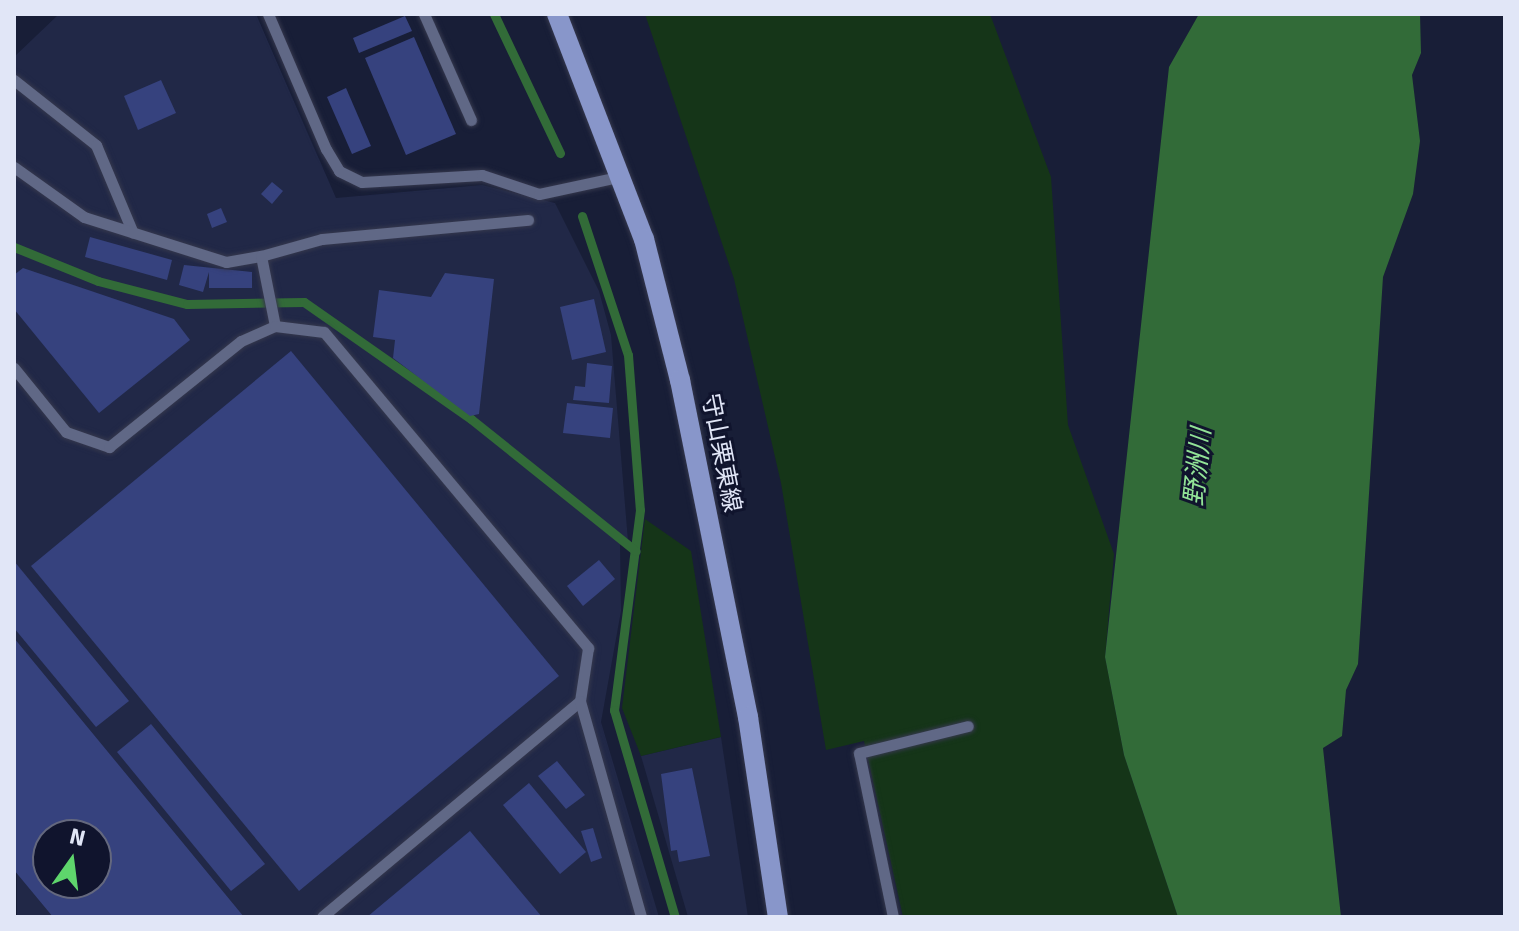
<!DOCTYPE html>
<html>
<head>
<meta charset="utf-8">
<style>
	body { margin:0 }
	#map { position:relative; width:1519px; height:931px; overflow:hidden; background:#181e37; font-family:Signika,"Noto Sans JP",sans-serif }
	div>[style] { position:absolute }
	.built>* { inset:0; background:#212847 }
	.green>* { inset:0; background:#153518 }
	.water>* { inset:0; background:#326b38 }
	.stream>* { height:9px; margin:-4.5px; padding:0 4.5px; transform-origin:4.5px; border-radius:4.5px; background:#326b38 }
	.building>* { inset:0; background:#36427e }
	.roads { filter:drop-shadow(0 0 2px #35384d) drop-shadow(0 0 2px #35384d) }
	.service>* { height:11px; margin:-5.5px; padding:0 5.5px; transform-origin:5.5px; border-radius:5.5px; background:#606886 }
	.primary>* { height:20px; margin:-10px; padding:0 10px; transform-origin:10px; border-radius:10px; background:#8896ca }
	span { translate:-50% -50%; white-space:nowrap; text-align:center; line-height:1.15; -webkit-text-stroke:6px #10142d; paint-order:stroke }
	.street-label { font-size:24px; color:#e1e6f7 }
	.water-label { font-size:26px; color:#92e397; font-style:italic }
	.frame { position:absolute; inset:0; border:16px solid #e1e6f7; pointer-events:none }
	.north { position:absolute; left:32px; top:819px; width:80px; height:80px; box-sizing:border-box; background:#10142d; border:2px solid #64687e; border-radius:50%; rotate:14deg; font-size:22px; font-weight:700; line-height:32px; text-align:center; color:#e1e6f7 }
	.north::after { content:''; display:block; margin:auto; width:28px; height:36px; background:#5ed56c; clip-path:polygon(50% 0,100% 100%,50% 72%,0 100%) }
</style>
</head>
<body>
<div id="map">
	<div class="built">
		<div style="clip-path:polygon(evenodd,59px 14px,256px 14px,336px 198px,482px 185px,555px 203px,599px 291px,611px 335px,628px 541px,620px 543px,621px 611px,601px 722px,659px 917px,17px 917px,14px 57px,59px 14px,48px 835px,96px 835px,96px 883px,48px 883px,48px 835px)"></div>
		<div style="clip-path:polygon(721px 737px,748px 917px,688px 917px,641px 756px)"></div>
	</div>
	<div class="green">
		<div style="clip-path:polygon(645px 14px,990px 14px,1051px 177px,1068px 425px,1114px 554px,1105px 657px,1124px 755px,1178px 917px,903px 917px,864px 741px,826px 750px,781px 483px,734px 279px)"></div>
		<div style="clip-path:polygon(645px 519px,691px 551px,721px 737px,641px 756px,622px 708px)"></div>
	</div>
	<div class="water">
		<div style="clip-path:polygon(1199px 14px,1420px 14px,1421px 53px,1412px 75px,1420px 141px,1413px 194px,1383px 277px,1358px 664px,1346px 690px,1342px 736px,1323px 748px,1341px 917px,1178px 917px,1124px 755px,1105px 657px,1169px 67px)"></div>
	</div>
	<div class="stream">
		<div style="left:494px;top:14px;width:154px;rotate:64.6deg"></div>
		<div style="left:582px;top:216px;width:146px;rotate:71.7deg"></div>
		<div style="left:628px;top:355px;width:155px;rotate:85.6deg"></div>
		<div style="left:640px;top:510px;width:202px;rotate:97.4deg"></div>
		<div style="left:614px;top:710px;width:216px;rotate:73.6deg"></div>
		<div style="left:14px;top:247px;width:91px;rotate:22deg"></div>
		<div style="left:98px;top:281px;width:92px;rotate:14.5deg"></div>
		<div style="left:187px;top:304px;width:117px;rotate:-1deg"></div>
		<div style="left:304px;top:302px;width:204px;rotate:35deg"></div>
		<div style="left:471px;top:419px;width:211px;rotate:38.7deg"></div>
	</div>
	<div class="building">
		<div style="clip-path:polygon(405px 16px,412px 31px,359px 53px,353px 38px)"></div>
		<div style="clip-path:polygon(414px 37px,456px 134px,406px 155px,365px 58px)"></div>
		<div style="clip-path:polygon(161px 80px,176px 113px,138px 130px,124px 96px)"></div>
		<div style="clip-path:polygon(346px 88px,371px 146px,352px 154px,327px 97px)"></div>
		<div style="clip-path:polygon(272px 182px,283px 191px,272px 204px,261px 194px)"></div>
		<div style="clip-path:polygon(221px 208px,227px 222px,212px 228px,207px 214px)"></div>
		<div style="clip-path:polygon(90px 237px,172px 260px,167px 280px,85px 257px)"></div>
		<div style="clip-path:polygon(184px 265px,252px 272px,252px 288px,209px 288px,209px 272px,203px 292px,179px 285px)"></div>
		<div style="clip-path:polygon(23px 268px,174px 319px,190px 340px,99px 413px,14px 309px,14px 275px)"></div>
		<div style="clip-path:polygon(445px 273px,494px 279px,479px 414px,470px 416px,393px 358px,395px 340px,373px 337px,379px 290px,431px 297px)"></div>
		<div style="clip-path:polygon(594px 299px,606px 352px,572px 360px,560px 307px)"></div>
		<div style="clip-path:polygon(291px 351px,559px 676px,299px 891px,31px 566px)"></div>
		<div style="clip-path:polygon(587px 363px,612px 366px,609px 403px,573px 400px,575px 386px,585px 387px)"></div>
		<div style="clip-path:polygon(567px 403px,613px 408px,610px 438px,563px 433px)"></div>
		<div style="clip-path:polygon(599px 560px,615px 579px,583px 606px,567px 586px)"></div>
		<div style="clip-path:polygon(14px 561px,129px 701px,96px 727px,14px 628px)"></div>
		<div style="clip-path:polygon(evenodd,14px 638px,244px 917px,53px 917px,14px 870px,14px 638px,48px 835px,96px 835px,96px 883px,48px 883px,48px 835px)"></div>
		<div style="clip-path:polygon(151px 724px,265px 864px,231px 891px,117px 752px)"></div>
		<div style="clip-path:polygon(557px 761px,585px 795px,566px 809px,538px 776px)"></div>
		<div style="clip-path:polygon(692px 768px,710px 856px,679px 862px,677px 850px,671px 851px,661px 774px)"></div>
		<div style="clip-path:polygon(529px 783px,586px 852px,560px 874px,503px 805px)"></div>
		<div style="clip-path:polygon(593px 828px,602px 858px,591px 862px,581px 831px)"></div>
		<div style="clip-path:polygon(470px 831px,542px 917px,367px 917px)"></div>
	</div>
	<div class="roads">
		<div class="service">
			<div style="left:268px;top:14px;width:147px;rotate:66.8deg"></div>
			<div style="left:326px;top:149px;width:26px;rotate:59deg"></div>
			<div style="left:339px;top:171px;width:25px;rotate:26deg"></div>
			<div style="left:362px;top:182px;width:120px;rotate:-3.3deg"></div>
			<div style="left:482px;top:175px;width:60px;rotate:18.4deg"></div>
			<div style="left:539px;top:194px;width:85px;rotate:-12.2deg"></div>
			<div style="left:424px;top:14px;width:116px;rotate:66.1deg"></div>
			<div style="left:14px;top:80px;width:105px;rotate:38.4deg"></div>
			<div style="left:96px;top:145px;width:95px;rotate:67.2deg"></div>
			<div style="left:14px;top:167px;width:86px;rotate:35.5deg"></div>
			<div style="left:84px;top:217px;width:149px;rotate:17.6deg"></div>
			<div style="left:226px;top:262px;width:36px;rotate:-10deg"></div>
			<div style="left:275px;top:326px;width:71px;rotate:-101.3deg"></div>
			<div style="left:261px;top:256px;width:63px;rotate:-15.6deg"></div>
			<div style="left:322px;top:239px;width:207px;rotate:-5.3deg"></div>
			<div style="left:14px;top:368px;width:82px;rotate:50.9deg"></div>
			<div style="left:66px;top:432px;width:46px;rotate:19.2deg"></div>
			<div style="left:109px;top:447px;width:169px;rotate:-38.8deg"></div>
			<div style="left:241px;top:341px;width:37px;rotate:-24deg"></div>
			<div style="left:275px;top:326px;width:49px;rotate:7deg"></div>
			<div style="left:324px;top:332px;width:412px;rotate:50.1deg"></div>
			<div style="left:588px;top:648px;width:54px;rotate:98.6deg"></div>
			<div style="left:580px;top:701px;width:336px;rotate:140.1deg"></div>
			<div style="left:580px;top:701px;width:224px;rotate:74.2deg"></div>
			<div style="left:893px;top:917px;width:167px;rotate:-101.7deg"></div>
			<div style="left:859px;top:753px;width:112px;rotate:-13.9deg"></div>
		</div>
		<div class="primary">
			<div style="left:557px;top:14px;width:241px;rotate:68.9deg"></div>
			<div style="left:644px;top:239px;width:146px;rotate:75.7deg"></div>
			<div style="left:680px;top:380px;width:344px;rotate:78.6deg"></div>
			<div style="left:748px;top:717px;width:202px;rotate:81.5deg"></div>
		</div>
	</div>
	<div class="street-label">
		<span style="left:721px;top:453px;rotate:79deg">守山栗東線</span>
	</div>
	<div class="water-label">
		<span style="left:1199px;top:467px;rotate:-84deg">野洲川</span>
	</div>
	<div class="frame"></div>
	<div class="north">N</div>
</div>
</body>
</html>
